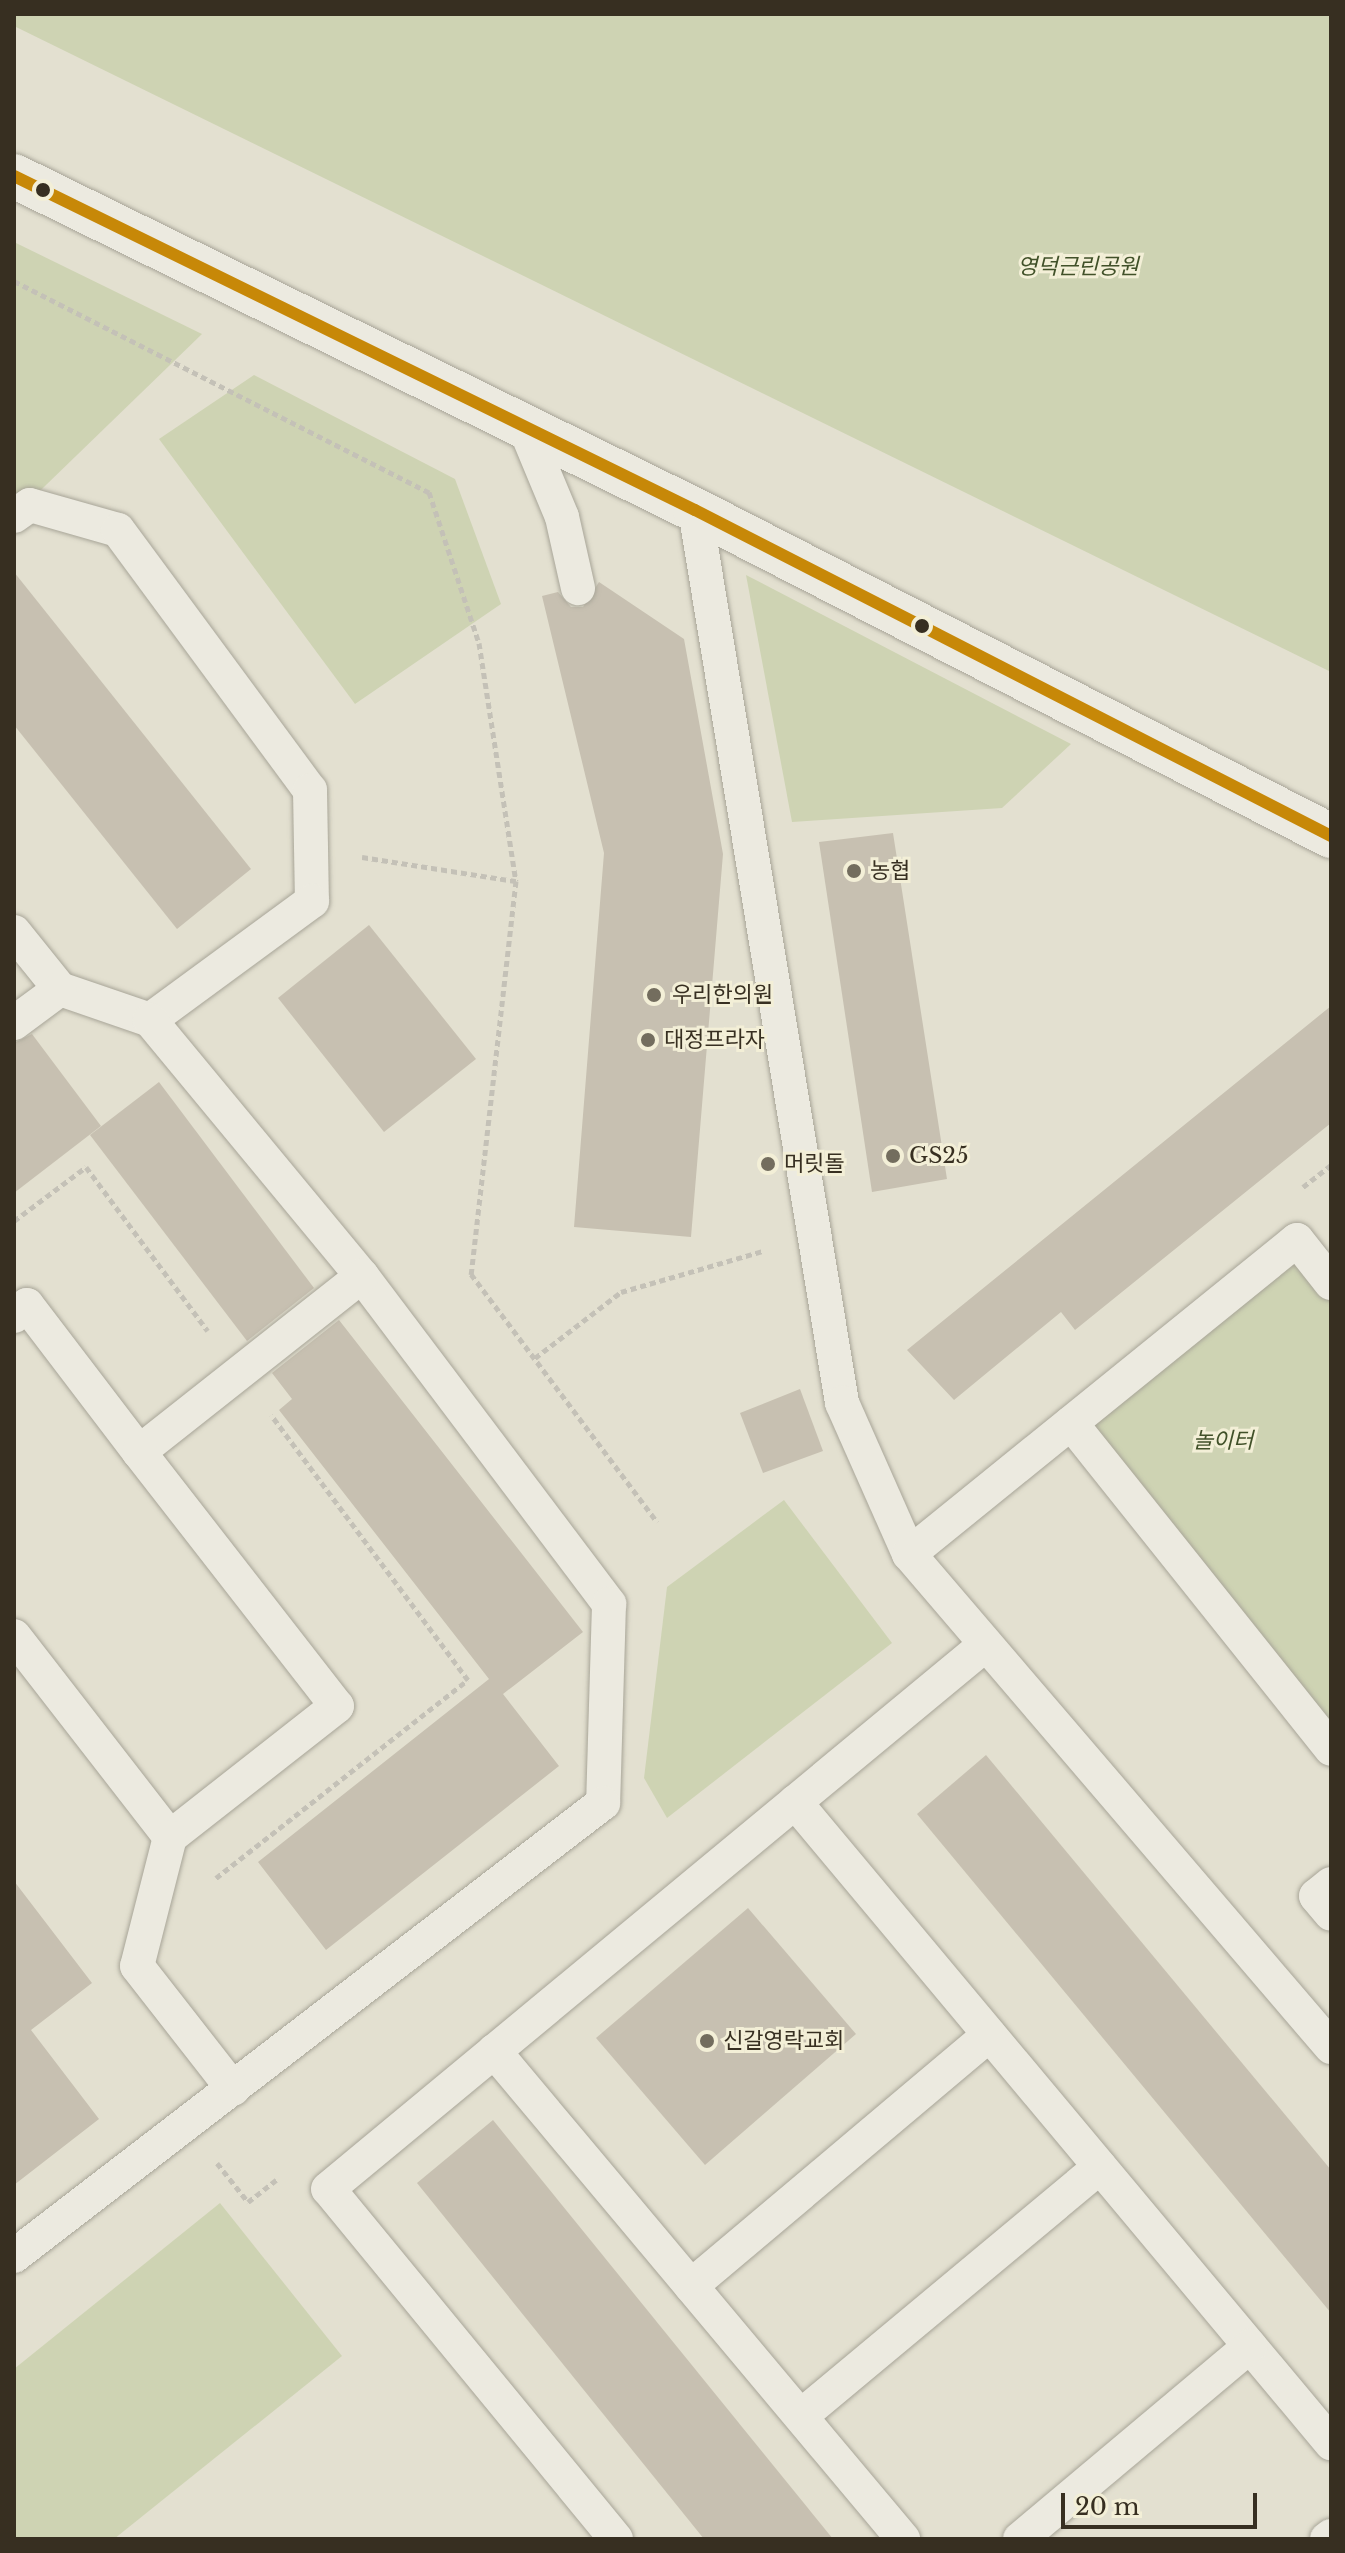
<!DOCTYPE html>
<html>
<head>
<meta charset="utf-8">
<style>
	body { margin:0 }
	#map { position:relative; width:1345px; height:2553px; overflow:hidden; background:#e3e0d0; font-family:"Libre Baskerville","Noto Sans KR",serif }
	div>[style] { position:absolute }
	.green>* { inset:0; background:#ced3b3 }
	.building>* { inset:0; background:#c7c0b1 }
	.path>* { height:5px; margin-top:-2.5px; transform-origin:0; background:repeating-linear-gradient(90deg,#c4c1b7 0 6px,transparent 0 10px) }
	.roads { filter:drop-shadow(0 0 2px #a8a598) drop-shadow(0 0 2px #a8a598) }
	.service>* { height:34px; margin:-17px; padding:0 17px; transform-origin:17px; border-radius:17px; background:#eceae0 }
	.tertiary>* { height:44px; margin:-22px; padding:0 22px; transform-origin:22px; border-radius:22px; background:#eceae0 }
	.bus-1>* { height:12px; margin:-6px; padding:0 6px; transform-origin:6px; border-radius:6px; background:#c78808 }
	.dots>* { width:22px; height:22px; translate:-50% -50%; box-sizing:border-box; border:4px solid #f3efd7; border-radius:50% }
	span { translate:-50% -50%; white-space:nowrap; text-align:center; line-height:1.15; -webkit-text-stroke:6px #f3efd7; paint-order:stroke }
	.park-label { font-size:22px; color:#415129; font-style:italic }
	.poi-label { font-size:22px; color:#372f21 }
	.left { translate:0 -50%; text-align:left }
	.frame { position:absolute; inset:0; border:16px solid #372f21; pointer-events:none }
	.scale { position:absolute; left:1061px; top:2493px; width:196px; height:36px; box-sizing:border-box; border:4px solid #372f21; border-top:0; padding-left:10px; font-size:24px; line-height:28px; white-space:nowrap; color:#372f21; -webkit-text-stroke:6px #f3efd7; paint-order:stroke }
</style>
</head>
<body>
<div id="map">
	<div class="green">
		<div style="clip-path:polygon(16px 14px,1331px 14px,1331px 672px,14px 26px)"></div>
		<div style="clip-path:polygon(14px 242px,202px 334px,14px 516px)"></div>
		<div style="clip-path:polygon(254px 375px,455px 479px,501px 604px,355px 704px,159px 439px)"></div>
		<div style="clip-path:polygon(746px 575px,1071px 744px,1002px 808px,792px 822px)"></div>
		<div style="clip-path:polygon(1297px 1240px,1331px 1283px,1331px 1749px,1071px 1423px)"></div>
		<div style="clip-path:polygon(784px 1500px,892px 1643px,667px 1818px,644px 1778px,667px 1587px)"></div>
		<div style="clip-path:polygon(220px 2203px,342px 2356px,114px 2539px,14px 2539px,14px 2369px)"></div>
	</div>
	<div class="building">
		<div style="clip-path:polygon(14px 572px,251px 869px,177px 929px,14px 725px)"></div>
		<div style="clip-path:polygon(599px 582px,684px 639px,723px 854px,691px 1237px,574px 1227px,604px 853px,542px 596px,558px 592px,571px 607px,583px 607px)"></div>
		<div style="clip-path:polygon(893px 833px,947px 1179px,872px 1192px,819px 842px)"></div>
		<div style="clip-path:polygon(369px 925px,476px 1059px,384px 1132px,278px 998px)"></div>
		<div style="clip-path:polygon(1331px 1006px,1331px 1123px,1075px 1330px,1061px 1312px,954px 1400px,907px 1350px)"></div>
		<div style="clip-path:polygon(32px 1034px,101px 1126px,14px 1193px,14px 1043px)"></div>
		<div style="clip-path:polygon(159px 1082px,314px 1288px,247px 1341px,90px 1135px)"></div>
		<div style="clip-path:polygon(339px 1320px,583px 1632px,503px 1694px,559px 1766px,326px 1950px,258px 1862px,489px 1679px,279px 1410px,292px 1399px,272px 1373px)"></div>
		<div style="clip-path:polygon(800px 1389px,823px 1451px,763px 1473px,740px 1413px)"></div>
		<div style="clip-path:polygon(986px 1755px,1331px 2170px,1331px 2313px,917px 1814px)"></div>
		<div style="clip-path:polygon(14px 1881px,92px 1983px,31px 2030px,99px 2119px,14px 2185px)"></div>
		<div style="clip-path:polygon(748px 1908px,856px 2034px,705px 2165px,596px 2038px)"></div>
		<div style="clip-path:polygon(493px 2120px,833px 2539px,704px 2539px,417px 2183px)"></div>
	</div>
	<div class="path">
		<div style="left:14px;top:281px;width:466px;rotate:27deg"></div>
		<div style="left:429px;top:492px;width:159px;rotate:71.7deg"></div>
		<div style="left:479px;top:643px;width:241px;rotate:81.2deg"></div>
		<div style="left:516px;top:881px;width:396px;rotate:96.5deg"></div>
		<div style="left:471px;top:1274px;width:310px;rotate:53.1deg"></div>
		<div style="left:362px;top:857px;width:156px;rotate:8.9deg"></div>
		<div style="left:1303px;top:1187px;width:36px;rotate:-38deg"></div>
		<div style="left:14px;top:1221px;width:90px;rotate:-36.9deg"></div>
		<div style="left:86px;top:1167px;width:204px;rotate:53.4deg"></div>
		<div style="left:535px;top:1358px;width:108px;rotate:-37.5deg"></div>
		<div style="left:621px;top:1292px;width:148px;rotate:-16.1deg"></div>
		<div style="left:216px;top:1878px;width:320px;rotate:-38.2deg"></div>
		<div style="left:468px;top:1680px;width:330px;rotate:-126.6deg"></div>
		<div style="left:217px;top:2163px;width:50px;rotate:51.5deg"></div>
		<div style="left:248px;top:2202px;width:36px;rotate:-38deg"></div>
	</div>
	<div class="roads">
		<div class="service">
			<div style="left:525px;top:428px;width:96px;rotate:67.4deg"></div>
			<div style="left:562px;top:517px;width:73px;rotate:77.3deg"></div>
			<div style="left:695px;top:510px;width:905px;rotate:80.65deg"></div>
			<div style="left:842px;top:1403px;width:165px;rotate:66.1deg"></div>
			<div style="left:909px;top:1554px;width:649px;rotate:49.44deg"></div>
			<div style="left:14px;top:516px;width:19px;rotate:-35deg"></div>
			<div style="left:30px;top:505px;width:91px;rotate:15.9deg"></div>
			<div style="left:118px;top:530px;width:323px;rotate:53.6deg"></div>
			<div style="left:310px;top:790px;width:111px;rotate:89deg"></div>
			<div style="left:312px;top:901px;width:201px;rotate:143.7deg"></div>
			<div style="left:14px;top:932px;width:73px;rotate:51.1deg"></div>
			<div style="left:60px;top:989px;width:95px;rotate:19deg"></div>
			<div style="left:150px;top:1020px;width:332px;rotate:50.4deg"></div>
			<div style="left:362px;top:1276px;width:411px;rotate:53deg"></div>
			<div style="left:609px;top:1604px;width:199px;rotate:91.7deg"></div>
			<div style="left:603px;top:1803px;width:743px;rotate:142.44deg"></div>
			<div style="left:14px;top:1023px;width:57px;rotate:-36.5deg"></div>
			<div style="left:14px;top:1316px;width:17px;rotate:-40deg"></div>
			<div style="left:27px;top:1305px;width:185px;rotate:52.7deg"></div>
			<div style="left:139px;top:1452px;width:284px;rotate:-38.3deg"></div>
			<div style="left:1071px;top:1423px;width:417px;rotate:51.4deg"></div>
			<div style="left:139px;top:1452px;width:322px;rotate:52.1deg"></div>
			<div style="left:337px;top:1706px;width:212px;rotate:141.9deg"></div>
			<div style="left:909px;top:1554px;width:499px;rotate:-39deg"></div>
			<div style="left:1297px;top:1240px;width:55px;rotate:51.7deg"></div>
			<div style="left:14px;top:1636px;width:254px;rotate:52.2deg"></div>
			<div style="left:170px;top:1837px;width:133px;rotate:104.3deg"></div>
			<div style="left:137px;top:1966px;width:156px;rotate:52deg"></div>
			<div style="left:795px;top:1802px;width:836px;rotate:50.1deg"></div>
			<div style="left:1331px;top:1884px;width:19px;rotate:141deg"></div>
			<div style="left:1316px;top:1896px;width:23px;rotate:50deg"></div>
			<div style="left:494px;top:2051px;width:637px;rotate:50.03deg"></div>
			<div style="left:691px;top:2286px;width:390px;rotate:-40.1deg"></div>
			<div style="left:801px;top:2416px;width:389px;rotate:-39.8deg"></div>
			<div style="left:616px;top:2539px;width:453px;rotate:-129.4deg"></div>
			<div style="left:328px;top:2189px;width:854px;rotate:-39.63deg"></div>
			<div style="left:1020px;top:2539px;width:300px;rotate:-40deg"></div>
			<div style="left:1327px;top:2539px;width:5px;rotate:-37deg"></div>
		</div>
		<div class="tertiary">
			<div style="left:14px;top:176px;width:758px;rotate:26.13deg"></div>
			<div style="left:695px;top:510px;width:715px;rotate:27.14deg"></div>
		</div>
	</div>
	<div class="bus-1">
		<div style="left:14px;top:176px;width:758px;rotate:26.13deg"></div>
		<div style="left:695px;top:510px;width:715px;rotate:27.14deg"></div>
	</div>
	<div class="dots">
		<div style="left:43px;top:190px;background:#372f21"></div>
		<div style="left:922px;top:626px;background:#372f21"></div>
		<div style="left:854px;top:871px;background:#736d5e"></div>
		<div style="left:654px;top:995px;background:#736d5e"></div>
		<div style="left:648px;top:1040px;background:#736d5e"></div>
		<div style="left:893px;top:1156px;background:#736d5e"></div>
		<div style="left:768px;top:1164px;background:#736d5e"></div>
		<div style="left:707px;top:2041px;background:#736d5e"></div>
	</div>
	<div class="park-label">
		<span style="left:1078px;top:267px">영덕근린공원</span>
		<span style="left:1223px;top:1441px">놀이터</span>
	</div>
	<div class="poi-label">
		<span class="left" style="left:870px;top:871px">농협</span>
		<span class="left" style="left:672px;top:995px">우리한의원</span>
		<span class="left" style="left:664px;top:1040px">대정프라자</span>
		<span class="left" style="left:909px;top:1156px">GS25</span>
		<span class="left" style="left:784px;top:1164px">머릿돌</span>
		<span class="left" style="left:723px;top:2041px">신갈영락교회</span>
	</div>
	<div class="frame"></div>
	<div class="scale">20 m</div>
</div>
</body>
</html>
